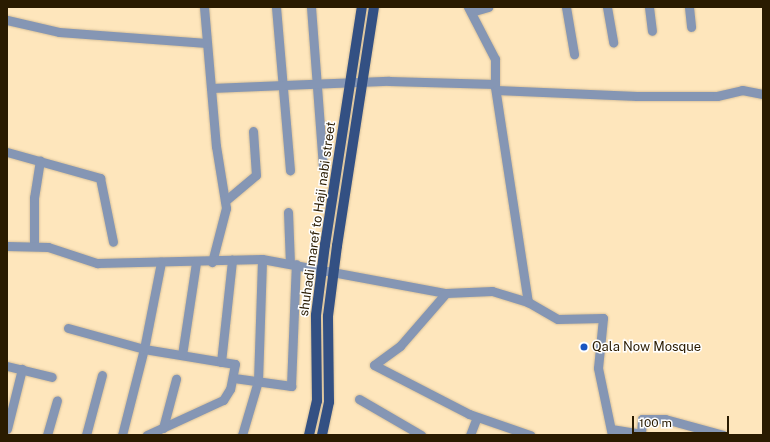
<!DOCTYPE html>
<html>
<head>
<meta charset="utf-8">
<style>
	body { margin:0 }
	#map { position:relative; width:770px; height:442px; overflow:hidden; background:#fee6bc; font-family:"Public Sans",sans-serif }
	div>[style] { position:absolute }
	.roads { filter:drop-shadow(0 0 1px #d8c19a) drop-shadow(0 0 1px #d8c19a) }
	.minor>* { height:9px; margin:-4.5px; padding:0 4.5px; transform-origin:4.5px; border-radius:4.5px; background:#8596b4 }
	.major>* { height:10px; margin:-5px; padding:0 5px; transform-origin:5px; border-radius:5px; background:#335083 }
	.dots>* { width:11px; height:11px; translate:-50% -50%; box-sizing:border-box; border:2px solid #fff; border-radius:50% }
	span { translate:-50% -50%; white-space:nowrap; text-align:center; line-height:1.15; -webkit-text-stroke:3px #fff; paint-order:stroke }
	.street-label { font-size:13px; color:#2a1b00 }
	.poi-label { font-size:13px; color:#2a1b00 }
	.left { translate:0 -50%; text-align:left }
	.frame { position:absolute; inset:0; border:8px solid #2a1b00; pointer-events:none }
	.scale { position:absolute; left:632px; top:416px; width:97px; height:18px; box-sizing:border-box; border:2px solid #2a1b00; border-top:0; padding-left:5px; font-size:12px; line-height:14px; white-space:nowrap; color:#2a1b00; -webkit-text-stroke:3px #fff; paint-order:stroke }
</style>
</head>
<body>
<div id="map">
	<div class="roads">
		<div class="minor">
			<div style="left:204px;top:7px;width:140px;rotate:85.1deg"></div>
			<div style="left:216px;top:146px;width:63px;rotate:80.8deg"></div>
			<div style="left:226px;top:208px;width:56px;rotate:104.5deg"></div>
			<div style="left:276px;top:7px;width:164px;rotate:85.1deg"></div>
			<div style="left:311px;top:7px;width:161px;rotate:85.7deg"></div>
			<div style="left:468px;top:7px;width:59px;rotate:62.6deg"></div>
			<div style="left:495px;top:59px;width:28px;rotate:90deg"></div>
			<div style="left:495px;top:87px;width:218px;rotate:81.3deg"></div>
			<div style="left:528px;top:302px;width:34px;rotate:30deg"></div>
			<div style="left:558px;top:319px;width:45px;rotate:-1.3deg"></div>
			<div style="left:603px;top:318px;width:50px;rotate:95.7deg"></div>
			<div style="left:598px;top:368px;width:68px;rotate:78.2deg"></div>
			<div style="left:566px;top:7px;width:48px;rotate:80.3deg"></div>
			<div style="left:607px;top:7px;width:36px;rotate:80deg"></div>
			<div style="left:649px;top:7px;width:24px;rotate:83deg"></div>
			<div style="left:689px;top:7px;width:20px;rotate:84deg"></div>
			<div style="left:471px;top:12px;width:18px;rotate:-16deg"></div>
			<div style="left:7px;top:20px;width:53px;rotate:13deg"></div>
			<div style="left:59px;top:32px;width:148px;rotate:4.3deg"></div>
			<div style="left:211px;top:88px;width:178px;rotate:-2.3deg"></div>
			<div style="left:389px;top:81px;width:106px;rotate:1.6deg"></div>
			<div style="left:496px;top:90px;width:141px;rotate:2.4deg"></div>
			<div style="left:637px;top:96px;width:80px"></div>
			<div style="left:717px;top:96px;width:26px;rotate:-13deg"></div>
			<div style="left:742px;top:90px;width:21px;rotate:11deg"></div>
			<div style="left:7px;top:152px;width:97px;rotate:15.6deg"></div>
			<div style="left:100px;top:178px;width:65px;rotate:78.5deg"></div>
			<div style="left:225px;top:201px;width:40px;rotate:-40deg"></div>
			<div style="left:256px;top:175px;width:44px;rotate:-93.9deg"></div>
			<div style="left:288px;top:212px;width:51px;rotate:87.8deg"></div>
			<div style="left:34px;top:245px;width:47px;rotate:-90deg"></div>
			<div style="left:34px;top:198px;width:38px;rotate:-81deg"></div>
			<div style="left:7px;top:246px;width:41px;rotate:1.4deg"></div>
			<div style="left:48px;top:247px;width:52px;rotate:18.1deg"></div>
			<div style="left:97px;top:263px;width:165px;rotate:-1.4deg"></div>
			<div style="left:262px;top:259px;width:187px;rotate:10.5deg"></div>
			<div style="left:446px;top:293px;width:46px;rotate:-2.5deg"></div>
			<div style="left:492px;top:291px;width:38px;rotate:17deg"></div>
			<div style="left:446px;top:293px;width:70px;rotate:131deg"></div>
			<div style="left:400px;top:346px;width:32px;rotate:144deg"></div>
			<div style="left:374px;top:365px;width:107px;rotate:27.3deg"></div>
			<div style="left:469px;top:414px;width:65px;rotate:19deg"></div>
			<div style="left:68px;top:328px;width:79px;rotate:15.4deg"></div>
			<div style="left:144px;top:349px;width:92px;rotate:9.4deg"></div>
			<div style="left:235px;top:364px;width:25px;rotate:101deg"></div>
			<div style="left:230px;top:389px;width:13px;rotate:122deg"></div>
			<div style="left:223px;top:400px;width:84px;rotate:155.3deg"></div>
			<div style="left:182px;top:355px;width:94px;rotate:-81.4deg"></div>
			<div style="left:221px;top:362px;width:103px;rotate:-83.8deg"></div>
			<div style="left:7px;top:366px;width:46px;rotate:13.7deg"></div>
			<div style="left:234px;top:378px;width:58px;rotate:8deg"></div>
			<div style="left:291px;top:386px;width:122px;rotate:-87.7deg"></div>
			<div style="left:359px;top:399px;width:72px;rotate:30.1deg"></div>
			<div style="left:163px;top:428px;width:51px;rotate:-75.1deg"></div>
			<div style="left:7px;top:429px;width:62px;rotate:-76deg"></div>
			<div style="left:611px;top:429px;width:30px;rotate:9deg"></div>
			<div style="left:641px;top:434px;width:15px;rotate:-86deg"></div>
			<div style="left:642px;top:419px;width:23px"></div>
			<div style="left:665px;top:419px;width:60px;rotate:15.4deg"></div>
			<div style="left:47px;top:435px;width:36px;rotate:-74deg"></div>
			<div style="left:86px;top:435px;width:62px;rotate:-75.1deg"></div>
			<div style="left:122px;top:435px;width:89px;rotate:-75.7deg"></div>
			<div style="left:144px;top:349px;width:89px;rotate:-78.9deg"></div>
			<div style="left:242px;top:435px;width:56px;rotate:-73.5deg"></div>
			<div style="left:258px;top:381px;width:122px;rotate:-88.1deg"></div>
			<div style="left:470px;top:435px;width:19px;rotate:-69deg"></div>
		</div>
		<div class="major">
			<div style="left:309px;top:435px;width:35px;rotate:-77deg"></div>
			<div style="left:317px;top:401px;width:86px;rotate:-90.7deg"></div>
			<div style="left:316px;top:315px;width:71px;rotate:-82.7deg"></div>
			<div style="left:325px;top:245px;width:241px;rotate:-81.2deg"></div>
			<div style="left:322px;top:435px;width:34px;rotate:-78deg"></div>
			<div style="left:329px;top:402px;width:86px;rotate:-90.7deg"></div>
			<div style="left:328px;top:316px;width:71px;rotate:-82.7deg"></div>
			<div style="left:337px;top:246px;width:242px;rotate:-81.2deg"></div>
		</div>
	</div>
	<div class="dots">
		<div style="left:584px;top:347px;background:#1a55c1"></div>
	</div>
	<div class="street-label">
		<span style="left:318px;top:219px;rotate:-82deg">shuhadi maref to Haji nabi street</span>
	</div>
	<div class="poi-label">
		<span class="left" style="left:592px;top:347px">Qala Now Mosque</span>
	</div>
	<div class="frame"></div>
	<div class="scale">100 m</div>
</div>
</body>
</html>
